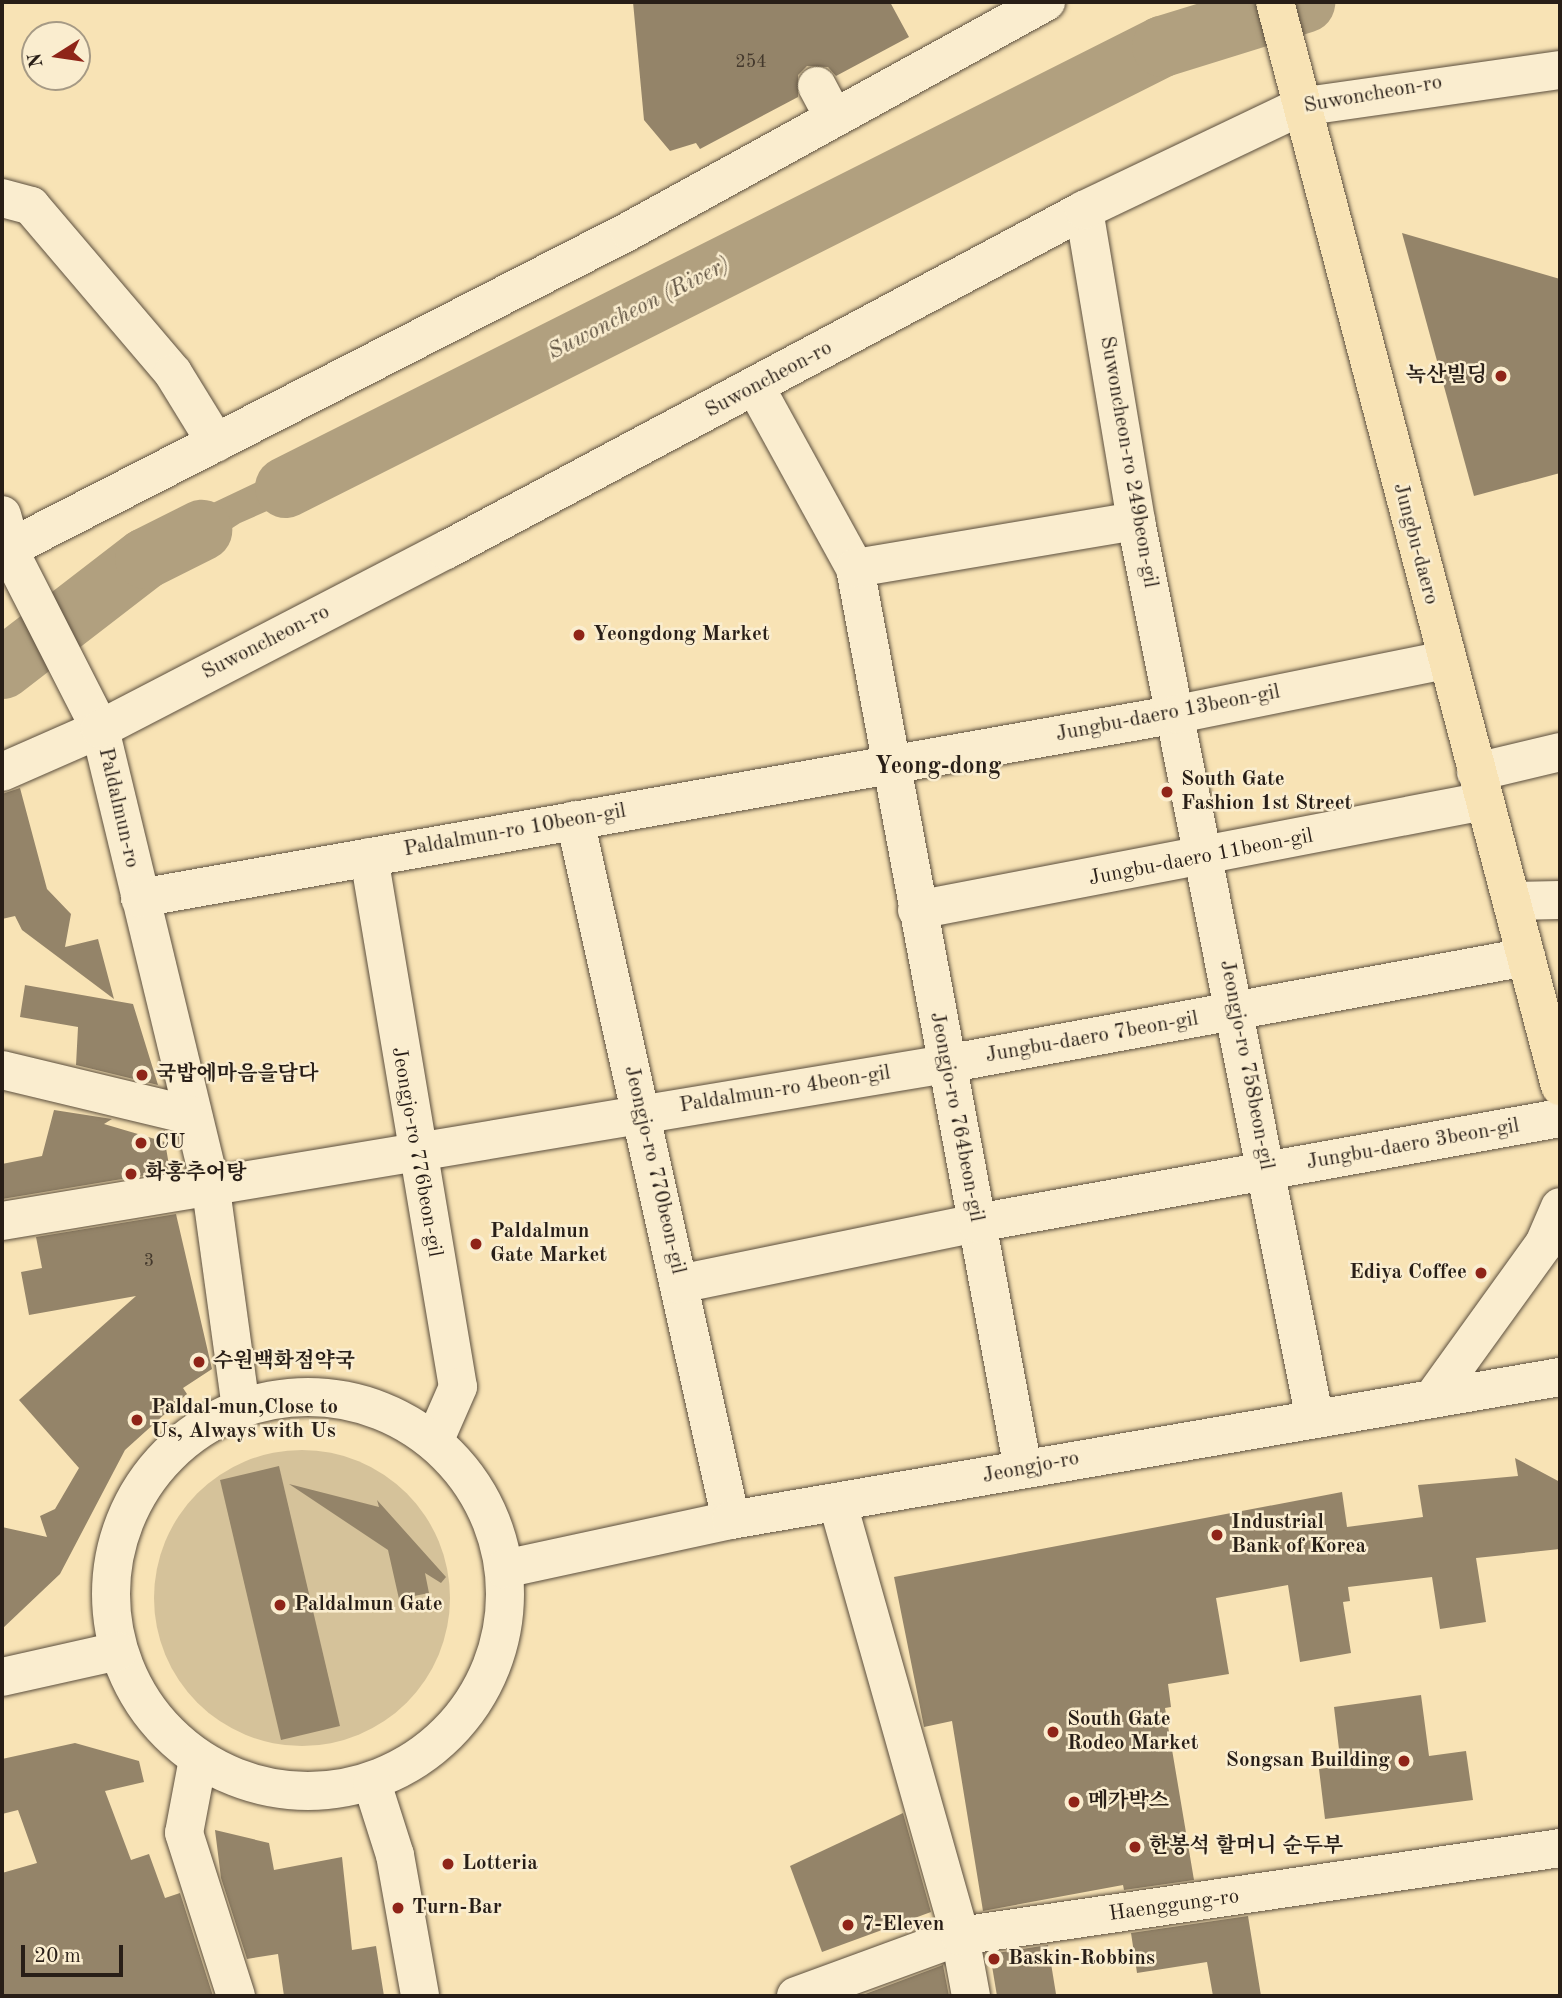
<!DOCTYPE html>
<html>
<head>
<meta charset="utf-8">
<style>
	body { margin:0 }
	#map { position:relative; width:1562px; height:1998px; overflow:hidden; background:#f8e3b5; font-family:"Old Standard TT","Noto Serif KR",serif }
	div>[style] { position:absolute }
	.green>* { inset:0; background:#d5c29a }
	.round { border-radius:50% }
	.water>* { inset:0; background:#b1a07f }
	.river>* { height:61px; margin:-30.5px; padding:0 30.5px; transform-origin:30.5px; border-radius:30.5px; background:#b1a07f }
	.building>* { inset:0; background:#948469 }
	.roads { filter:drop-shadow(0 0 2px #5c4f3e) drop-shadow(0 0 2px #5c4f3e) }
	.minor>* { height:38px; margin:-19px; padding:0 19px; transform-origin:19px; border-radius:19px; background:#faedcf }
	.minor>.ring { margin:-19px; padding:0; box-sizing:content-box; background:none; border:38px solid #faedcf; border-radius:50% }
	.major>* { height:38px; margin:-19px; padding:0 19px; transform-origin:19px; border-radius:19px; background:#f8e3b5 }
	.dots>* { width:19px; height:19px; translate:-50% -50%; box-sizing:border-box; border:4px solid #faedcf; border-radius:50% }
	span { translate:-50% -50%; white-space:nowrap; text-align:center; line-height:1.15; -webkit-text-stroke:5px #faedcf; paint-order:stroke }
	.number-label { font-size:18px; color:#43382c }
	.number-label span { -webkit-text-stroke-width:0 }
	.street-label { font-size:21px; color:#281e17 }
	.poi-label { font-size:21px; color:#281e17; font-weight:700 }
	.right { translate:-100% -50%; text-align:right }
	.left { translate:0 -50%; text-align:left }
	.water-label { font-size:23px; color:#5f5241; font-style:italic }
	.quarter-label { font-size:24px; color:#281e17; font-weight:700 }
	.frame { position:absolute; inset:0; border:4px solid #281e17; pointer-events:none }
	.north { position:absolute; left:21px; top:21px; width:70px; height:70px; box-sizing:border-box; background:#faedcf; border:2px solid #a69a85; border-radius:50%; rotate:258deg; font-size:19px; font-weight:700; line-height:28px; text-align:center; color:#281e17 }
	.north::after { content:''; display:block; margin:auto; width:24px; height:32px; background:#8f2418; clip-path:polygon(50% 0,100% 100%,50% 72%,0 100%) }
	.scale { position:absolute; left:21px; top:1945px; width:102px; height:32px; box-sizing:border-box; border:4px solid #281e17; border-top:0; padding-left:9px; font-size:21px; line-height:24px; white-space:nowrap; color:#281e17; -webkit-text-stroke:5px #faedcf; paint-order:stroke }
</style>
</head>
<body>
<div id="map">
	<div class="green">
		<div class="round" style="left:154px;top:1450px;width:296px;height:296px"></div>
	</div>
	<div class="water">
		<div style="clip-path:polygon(350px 438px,369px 466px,240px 523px,139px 588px,112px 550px,126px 555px,198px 510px)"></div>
	</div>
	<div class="river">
		<div style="left:285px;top:487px;width:982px;rotate:-26.7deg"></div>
		<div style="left:1162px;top:46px;width:149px;rotate:-17.2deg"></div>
		<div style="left:2px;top:668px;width:180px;rotate:-37.6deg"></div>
		<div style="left:145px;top:558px;width:63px;rotate:-26.6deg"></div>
	</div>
	<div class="building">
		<div style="clip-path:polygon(633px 2px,890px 2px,909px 37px,836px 76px,828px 67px,807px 66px,798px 75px,798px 97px,700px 149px,696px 143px,670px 151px,644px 120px)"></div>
		<div style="clip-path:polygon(1402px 233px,1560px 279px,1560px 473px,1474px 496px)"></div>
		<div style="clip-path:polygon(20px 788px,47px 889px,71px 914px,65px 947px,98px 939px,114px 999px,22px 930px,15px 916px,2px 919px,2px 794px)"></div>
		<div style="clip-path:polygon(25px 985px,133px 1004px,158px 1085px,76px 1065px,78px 1027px,20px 1017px)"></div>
		<div style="clip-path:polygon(54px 1110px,112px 1119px,104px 1124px,165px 1142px,170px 1171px,2px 1199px,2px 1164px,42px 1156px)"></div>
		<div style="clip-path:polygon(176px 1214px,212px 1369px,183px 1388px,187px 1394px,125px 1450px,60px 1574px,2px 1629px,2px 1527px,47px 1537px,40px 1516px,55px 1509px,79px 1468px,19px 1400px,136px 1296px,29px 1315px,21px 1272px,42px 1268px,36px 1237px)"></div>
		<div style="clip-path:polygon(1515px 1458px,1560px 1482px,1560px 1549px,1476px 1558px,1486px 1622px,1440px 1629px,1432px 1577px,1348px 1587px,1350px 1601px,1343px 1602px,1351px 1653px,1300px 1662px,1288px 1585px,1216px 1598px,1229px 1674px,1168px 1684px,1171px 1707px,1165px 1708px,1194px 1880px,1124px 1890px,1123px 1885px,983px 1911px,952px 1721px,924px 1727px,894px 1577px,1342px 1492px,1347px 1527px,1423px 1517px,1418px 1485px,1518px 1476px)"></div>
		<div style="clip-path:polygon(279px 1466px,340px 1726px,281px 1740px,220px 1480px)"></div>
		<div style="clip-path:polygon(289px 1484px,379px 1507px,377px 1500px,446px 1577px,441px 1583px,425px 1573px,429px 1593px,399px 1599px,388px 1550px)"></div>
		<div style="clip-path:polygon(1421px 1695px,1429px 1756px,1466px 1751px,1473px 1800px,1325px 1819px,1319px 1769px,1341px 1766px,1334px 1707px)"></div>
		<div style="clip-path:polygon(75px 1743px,139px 1761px,144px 1782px,105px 1791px,131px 1860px,149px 1854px,165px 1898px,180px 1893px,213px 1996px,2px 1996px,2px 1873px,37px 1863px,18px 1810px,2px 1814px,2px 1759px)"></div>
		<div style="clip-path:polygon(903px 1813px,931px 1912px,822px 1952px,790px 1866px)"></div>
		<div style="clip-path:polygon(215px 1830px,269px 1843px,274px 1870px,342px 1857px,352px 1950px,376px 1946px,384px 1996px,284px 1996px,278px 1954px,247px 1959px,221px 1878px)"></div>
		<div style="clip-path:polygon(1248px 1916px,1261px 1996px,1213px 1996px,1207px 1962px,1137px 1973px,1131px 1933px)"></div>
		<div style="clip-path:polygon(1048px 1945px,1056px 1994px,997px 1996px,990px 1954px)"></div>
		<div style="clip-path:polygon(943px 1965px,949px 1996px,860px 1996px)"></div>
	</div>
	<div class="roads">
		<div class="minor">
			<div style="left:817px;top:86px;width:36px;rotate:62deg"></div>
			<div style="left:2px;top:198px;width:30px;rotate:15deg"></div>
			<div style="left:31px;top:206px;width:219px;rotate:49.6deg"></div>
			<div style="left:173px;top:373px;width:82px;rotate:58.4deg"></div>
			<div style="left:1084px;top:210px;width:315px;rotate:80.5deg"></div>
			<div style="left:1136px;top:521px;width:912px;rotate:78.74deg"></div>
			<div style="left:756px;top:388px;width:205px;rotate:61.2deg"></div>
			<div style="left:855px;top:568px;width:917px;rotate:79.44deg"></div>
			<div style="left:2px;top:515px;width:49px;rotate:74.5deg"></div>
			<div style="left:15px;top:562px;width:187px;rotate:63deg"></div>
			<div style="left:100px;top:729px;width:466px;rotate:76.4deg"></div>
			<div style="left:210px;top:1182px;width:227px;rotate:82.2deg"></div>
			<div style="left:2px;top:552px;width:704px;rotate:-27.11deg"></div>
			<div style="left:629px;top:231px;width:476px;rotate:-28.8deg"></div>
			<div style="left:855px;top:568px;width:285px;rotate:-9.5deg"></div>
			<div style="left:2px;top:772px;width:107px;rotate:-23.7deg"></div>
			<div style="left:100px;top:729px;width:390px;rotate:-27.4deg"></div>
			<div style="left:446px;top:550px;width:723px;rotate:-28.05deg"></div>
			<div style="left:1084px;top:210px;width:239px;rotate:-25.5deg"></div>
			<div style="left:1300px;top:107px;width:263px;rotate:-8.1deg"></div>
			<div style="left:1476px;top:772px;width:86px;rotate:-13.4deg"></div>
			<div style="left:575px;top:820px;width:717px;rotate:77.44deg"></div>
			<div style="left:369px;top:857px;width:537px;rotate:80.47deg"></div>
			<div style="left:458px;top:1387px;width:60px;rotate:113.6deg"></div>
			<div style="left:140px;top:898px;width:1053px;rotate:-10.06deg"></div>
			<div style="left:1177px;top:714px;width:273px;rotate:-11.4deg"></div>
			<div style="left:1512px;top:901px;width:48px;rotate:-1.2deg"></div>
			<div style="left:917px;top:910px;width:577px;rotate:-10.88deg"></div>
			<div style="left:2px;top:1070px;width:196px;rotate:13.5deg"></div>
			<div style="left:2px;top:1221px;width:957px;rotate:-9.44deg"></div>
			<div style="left:946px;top:1064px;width:590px;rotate:-10.45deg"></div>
			<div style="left:679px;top:1284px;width:304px;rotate:-11.6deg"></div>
			<div style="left:977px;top:1223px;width:592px;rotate:-10.21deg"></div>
			<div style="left:1435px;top:1395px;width:186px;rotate:-54.2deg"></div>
			<div style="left:1544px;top:1244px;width:40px;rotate:-66.6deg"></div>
			<div class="ring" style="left:111px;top:1397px;width:356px;height:356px"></div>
			<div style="left:838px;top:1504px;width:449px;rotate:74.2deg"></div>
			<div style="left:960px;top:1936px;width:61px;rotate:79.6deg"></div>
			<div style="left:504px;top:1569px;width:232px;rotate:-12.2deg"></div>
			<div style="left:731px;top:1520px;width:841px;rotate:-9.79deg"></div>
			<div style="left:2px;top:1677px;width:119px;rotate:-12.6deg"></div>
			<div style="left:198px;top:1759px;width:75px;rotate:100.7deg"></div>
			<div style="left:184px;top:1833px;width:171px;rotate:72.3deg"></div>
			<div style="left:372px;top:1783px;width:76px;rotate:72.3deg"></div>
			<div style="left:395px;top:1855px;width:143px;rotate:79.9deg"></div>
			<div style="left:796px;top:1996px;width:175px;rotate:-20.1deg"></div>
			<div style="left:960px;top:1936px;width:606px;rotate:-8.34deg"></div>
		</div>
		<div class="major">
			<div style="left:1275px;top:2px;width:1121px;rotate:75.27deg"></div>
		</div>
	</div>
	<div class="dots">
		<div style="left:1501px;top:376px;background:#8f2418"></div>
		<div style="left:579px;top:635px;background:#8f2418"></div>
		<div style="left:1167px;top:792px;background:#8f2418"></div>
		<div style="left:142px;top:1075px;background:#8f2418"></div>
		<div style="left:141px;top:1143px;background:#8f2418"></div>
		<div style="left:131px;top:1174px;background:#8f2418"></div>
		<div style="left:476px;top:1244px;background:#8f2418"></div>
		<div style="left:1481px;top:1273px;background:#8f2418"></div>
		<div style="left:199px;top:1362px;background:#8f2418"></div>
		<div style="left:137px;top:1420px;background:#8f2418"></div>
		<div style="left:1217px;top:1535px;background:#8f2418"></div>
		<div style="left:280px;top:1605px;background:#8f2418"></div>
		<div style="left:1053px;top:1732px;background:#8f2418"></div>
		<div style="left:1404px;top:1761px;background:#8f2418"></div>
		<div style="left:1074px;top:1802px;background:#8f2418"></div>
		<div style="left:1135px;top:1847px;background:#8f2418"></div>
		<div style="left:448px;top:1864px;background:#8f2418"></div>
		<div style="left:398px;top:1908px;background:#8f2418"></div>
		<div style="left:848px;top:1925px;background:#8f2418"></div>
		<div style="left:994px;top:1959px;background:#8f2418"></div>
	</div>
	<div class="number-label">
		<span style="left:751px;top:62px">254</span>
		<span style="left:149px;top:1261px">3</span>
	</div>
	<div class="street-label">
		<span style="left:1373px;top:95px;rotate:-10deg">Suwoncheon-ro</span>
		<span style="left:769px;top:380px;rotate:-28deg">Suwoncheon-ro</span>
		<span style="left:1128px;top:462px;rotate:80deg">Suwoncheon-ro 249beon-gil</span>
		<span style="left:1415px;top:544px;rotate:75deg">Jungbu-daero</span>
		<span style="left:266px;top:643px;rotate:-27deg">Suwoncheon-ro</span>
		<span style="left:1168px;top:714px;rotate:-11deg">Jungbu-daero 13beon-gil</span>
		<span style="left:118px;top:808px;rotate:77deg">Paldalmun-ro</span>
		<span style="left:515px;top:831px;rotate:-10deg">Paldalmun-ro 10beon-gil</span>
		<span style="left:1201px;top:858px;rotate:-11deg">Jungbu-daero 11beon-gil</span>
		<span style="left:1092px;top:1038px;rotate:-10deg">Jungbu-daero 7beon-gil</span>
		<span style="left:1246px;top:1065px;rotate:79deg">Jeongjo-ro 758beon-gil</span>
		<span style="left:785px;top:1090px;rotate:-9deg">Paldalmun-ro 4beon-gil</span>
		<span style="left:956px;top:1117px;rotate:79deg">Jeongjo-ro 764beon-gil</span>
		<span style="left:1413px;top:1145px;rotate:-10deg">Jungbu-daero 3beon-gil</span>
		<span style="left:416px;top:1152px;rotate:80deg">Jeongjo-ro 776beon-gil</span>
		<span style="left:654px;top:1170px;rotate:77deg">Jeongjo-ro 770beon-gil</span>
		<span style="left:1031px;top:1468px;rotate:-11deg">Jeongjo-ro</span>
		<span style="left:1174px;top:1906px;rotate:-8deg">Haenggung-ro</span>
	</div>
	<div class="poi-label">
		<span class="right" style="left:1487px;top:376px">녹산빌딩</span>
		<span class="left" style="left:593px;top:635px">Yeongdong Market</span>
		<span class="left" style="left:1181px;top:792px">South Gate<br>Fashion 1st Street</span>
		<span class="left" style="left:156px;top:1075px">국밥에마음을담다</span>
		<span class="left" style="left:155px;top:1143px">CU</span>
		<span class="left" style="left:145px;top:1174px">화홍추어탕</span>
		<span class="left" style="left:490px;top:1244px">Paldalmun<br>Gate Market</span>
		<span class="right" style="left:1467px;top:1273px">Ediya Coffee</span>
		<span class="left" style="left:213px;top:1362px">수원백화점약국</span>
		<span class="left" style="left:151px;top:1420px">Paldal-mun,Close to<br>Us, Always with Us</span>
		<span class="left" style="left:1231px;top:1535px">Industrial<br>Bank of Korea</span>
		<span class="left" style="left:294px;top:1605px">Paldalmun Gate</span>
		<span class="left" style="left:1067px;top:1732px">South Gate<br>Rodeo Market</span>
		<span class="right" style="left:1390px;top:1761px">Songsan Building</span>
		<span class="left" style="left:1088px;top:1802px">메가박스</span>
		<span class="left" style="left:1149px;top:1847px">한봉석 할머니 순두부</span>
		<span class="left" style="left:462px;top:1864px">Lotteria</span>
		<span class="left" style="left:412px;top:1908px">Turn-Bar</span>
		<span class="left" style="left:862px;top:1925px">7-Eleven</span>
		<span class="left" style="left:1008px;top:1959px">Baskin-Robbins</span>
	</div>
	<div class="water-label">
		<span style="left:639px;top:309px;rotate:-27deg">Suwoncheon (River)</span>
	</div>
	<div class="quarter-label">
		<span style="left:938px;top:768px">Yeong-dong</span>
	</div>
	<div class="frame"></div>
	<div class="north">N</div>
	<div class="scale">20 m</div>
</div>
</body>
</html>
